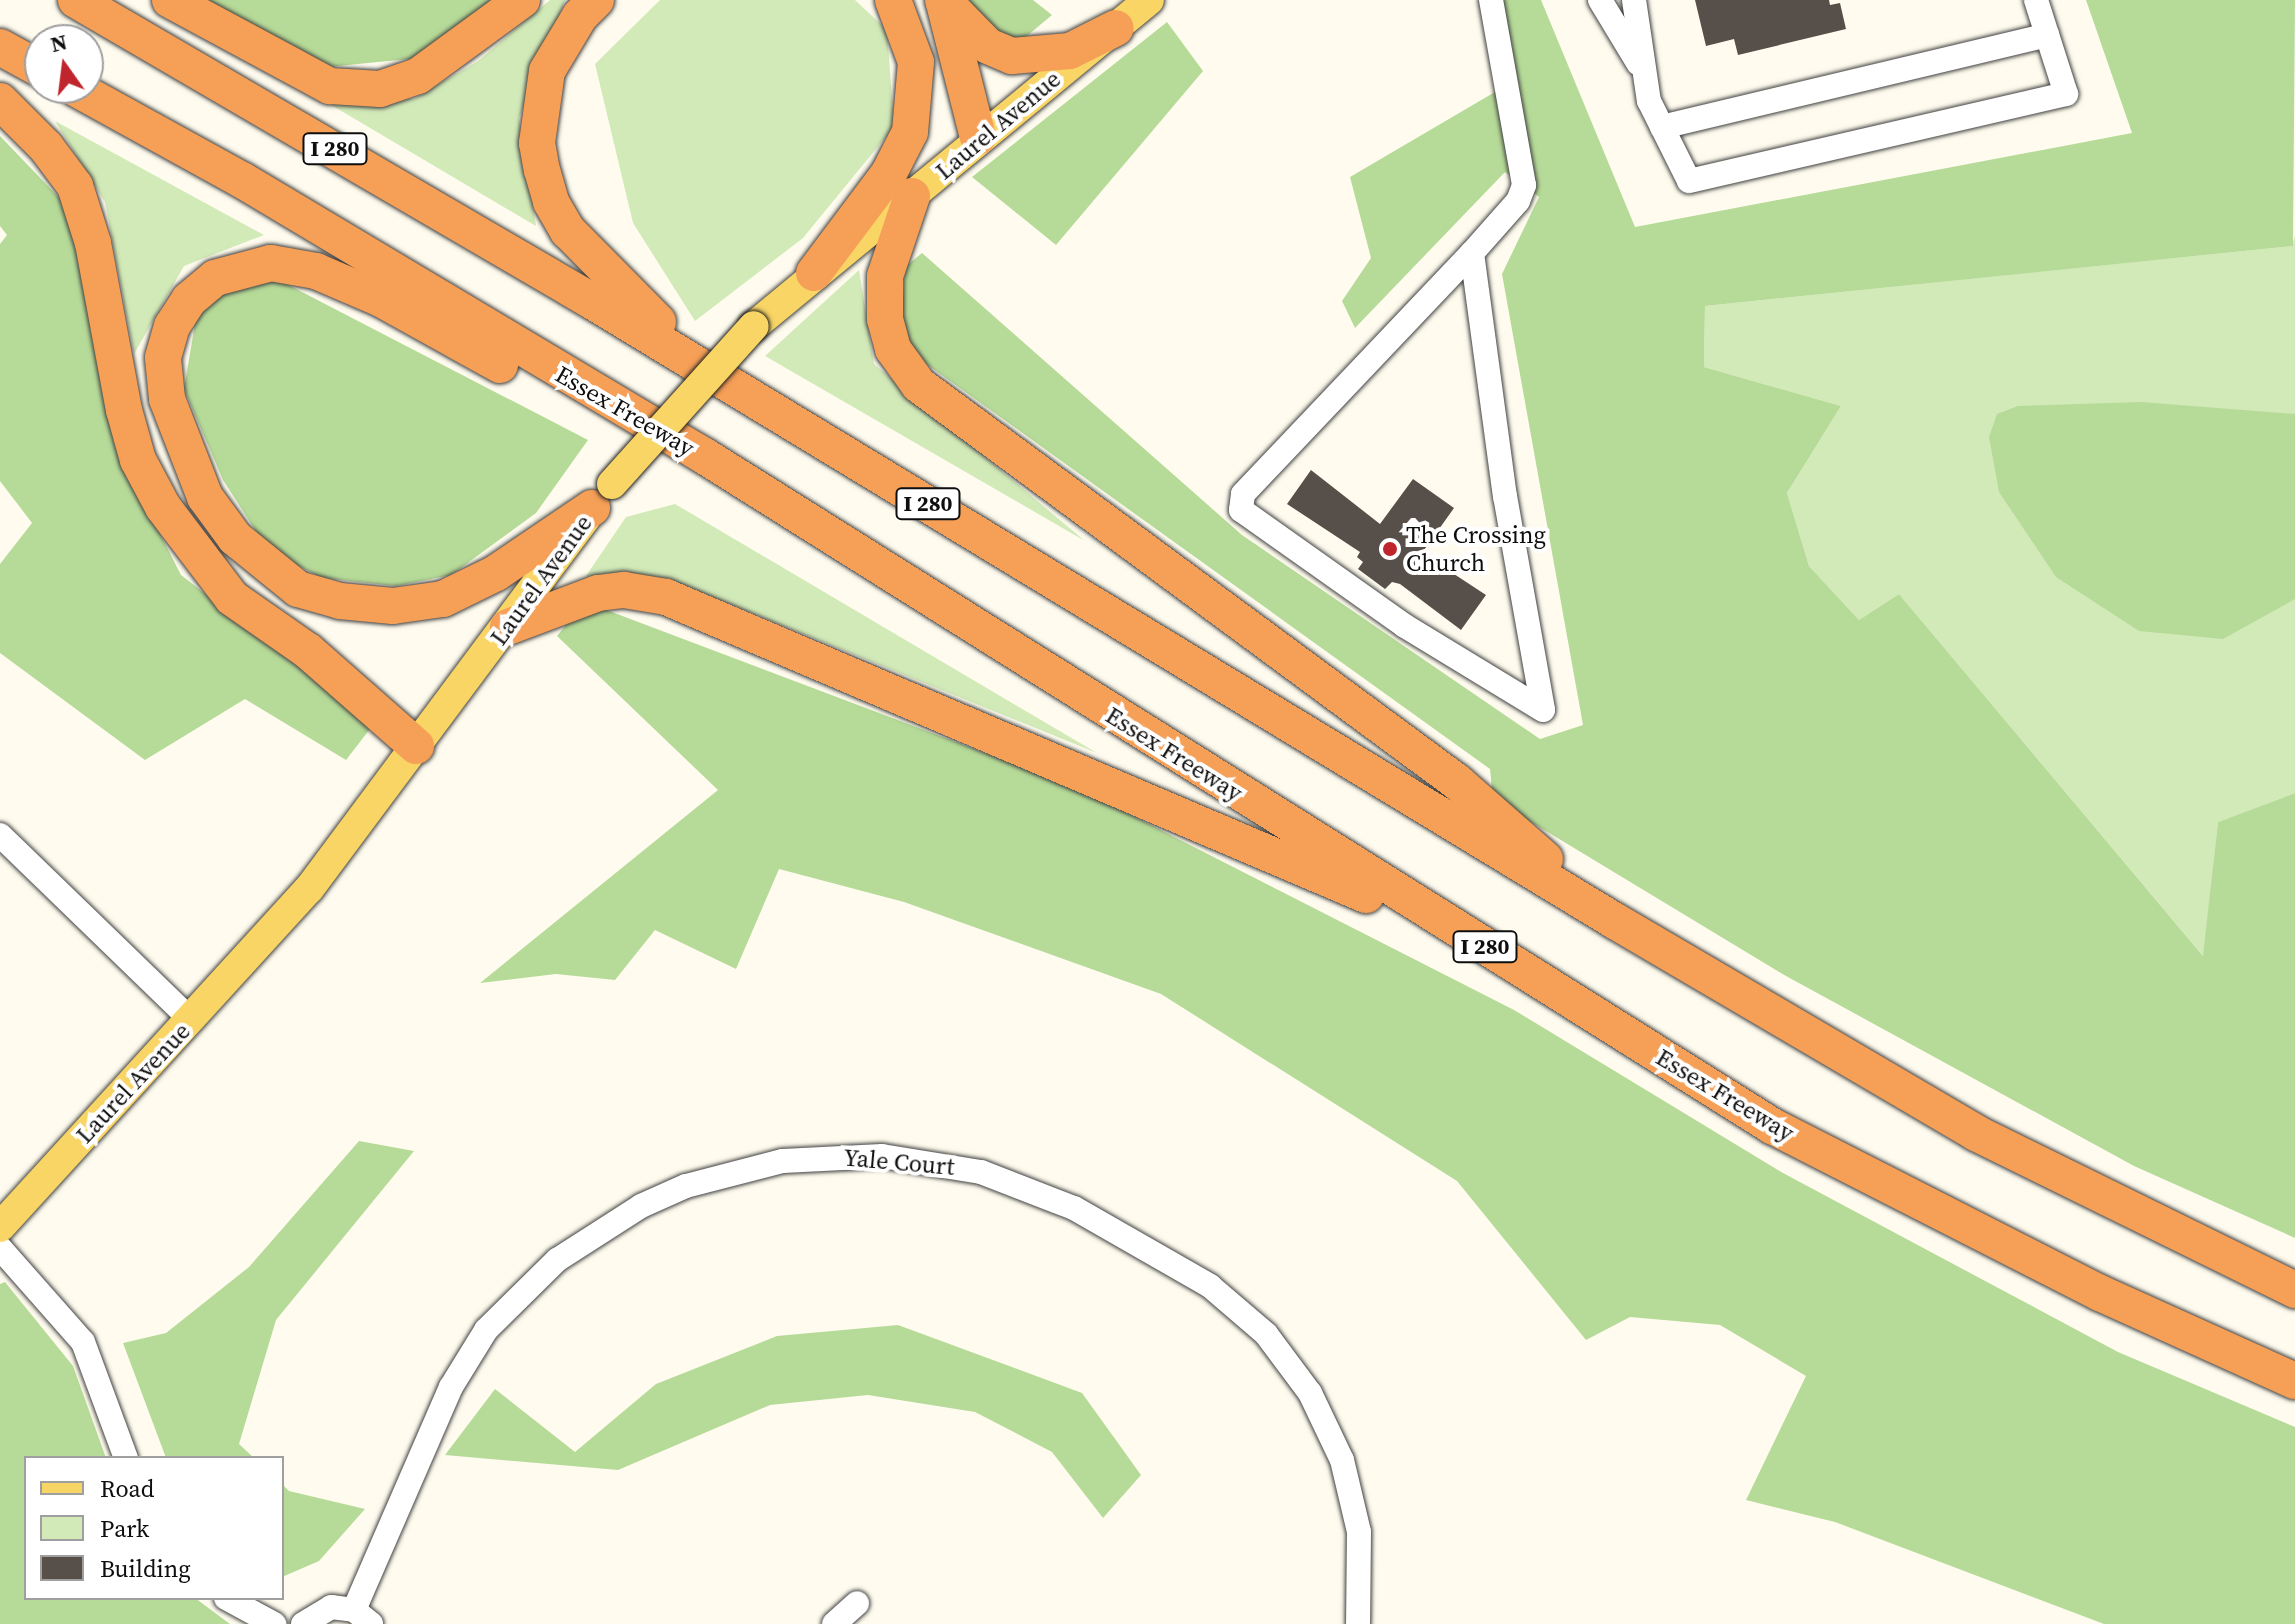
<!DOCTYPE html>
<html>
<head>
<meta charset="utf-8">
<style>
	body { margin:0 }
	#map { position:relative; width:2295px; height:1624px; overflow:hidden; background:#fffcef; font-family:"Source Serif 4",serif }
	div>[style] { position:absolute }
	.green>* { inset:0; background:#d2eab8 }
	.forest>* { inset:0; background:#b6db98 }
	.building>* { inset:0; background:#574f4a }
	.roads { filter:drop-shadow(0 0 2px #414141) drop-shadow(0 0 2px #414141) }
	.minor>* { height:24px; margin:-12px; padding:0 12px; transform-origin:12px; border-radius:12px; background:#fff }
	.major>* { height:30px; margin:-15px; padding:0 15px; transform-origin:15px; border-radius:15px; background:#f9d565 }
	.highway>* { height:36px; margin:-18px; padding:0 18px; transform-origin:18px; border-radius:18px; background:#f59f57 }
	.bridges { filter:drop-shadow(0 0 2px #1f1f1f) drop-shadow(0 0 2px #1f1f1f) }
	.major-bridge>* { height:30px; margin:-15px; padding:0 15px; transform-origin:15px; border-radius:15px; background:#f9d565 }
	.dots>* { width:22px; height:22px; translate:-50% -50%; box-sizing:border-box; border:4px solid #fff; border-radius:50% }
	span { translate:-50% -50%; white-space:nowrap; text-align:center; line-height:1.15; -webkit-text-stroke:8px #fff; paint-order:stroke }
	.shield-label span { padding:2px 6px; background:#fff; border:2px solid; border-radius:6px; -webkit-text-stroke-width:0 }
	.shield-label { font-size:22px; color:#0e0e0e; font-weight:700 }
	.street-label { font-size:24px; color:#0e0e0e }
	.poi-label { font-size:24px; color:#0e0e0e }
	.left { translate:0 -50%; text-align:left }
	.legend { position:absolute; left:24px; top:1456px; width:260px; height:144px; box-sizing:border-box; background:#fff; border:2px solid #9f9f9f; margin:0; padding:10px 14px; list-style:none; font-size:24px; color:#0e0e0e }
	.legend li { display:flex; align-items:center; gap:16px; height:40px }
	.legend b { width:40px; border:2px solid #9f9f9f }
	.north { position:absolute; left:24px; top:24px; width:80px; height:80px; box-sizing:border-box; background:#fff; border:2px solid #9f9f9f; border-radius:50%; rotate:346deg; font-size:22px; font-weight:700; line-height:32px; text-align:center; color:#0e0e0e }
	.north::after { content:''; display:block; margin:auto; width:28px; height:36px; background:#c0242d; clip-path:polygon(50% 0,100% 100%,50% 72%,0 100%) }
</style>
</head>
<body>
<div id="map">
	<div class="green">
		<div style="clip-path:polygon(550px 0,565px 0,519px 118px,536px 226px,316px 96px,414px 99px,478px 61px)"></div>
		<div style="clip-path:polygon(660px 0,855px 0,887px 30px,894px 127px,803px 238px,695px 321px,633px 223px,595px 64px)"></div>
		<div style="clip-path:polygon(55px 121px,264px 235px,184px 266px,134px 354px,105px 202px)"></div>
		<div style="clip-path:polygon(2295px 236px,2295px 793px,2218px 822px,2204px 957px,1899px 594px,1859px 620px,1809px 566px,1787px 493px,1841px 406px,1704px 367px,1705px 306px,2292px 246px)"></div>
		<div style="clip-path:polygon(859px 270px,874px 364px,1085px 541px,765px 356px)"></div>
		<div style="clip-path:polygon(675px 504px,1097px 753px,676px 582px,586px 576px,626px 517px)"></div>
	</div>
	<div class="forest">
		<div style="clip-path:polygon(197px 0,518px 0,419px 58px,317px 68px)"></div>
		<div style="clip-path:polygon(962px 0,1033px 0,1052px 15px,1021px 41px,1003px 42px)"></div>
		<div style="clip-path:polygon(1497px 0,1541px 0,1635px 227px,2132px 133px,2086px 0,2295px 0,2293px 246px,1705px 306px,1704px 367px,1841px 406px,1787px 493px,1809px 566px,1859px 620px,1899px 594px,2203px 956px,2218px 822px,2295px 793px,2295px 1238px,2134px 1166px,1786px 976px,1493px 799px,1490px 769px,900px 345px,905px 267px,922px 253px,1242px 535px,1540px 739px,1583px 725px,1502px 274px,1539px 197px,1505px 172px,1355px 328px,1342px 301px,1371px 258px,1350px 177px,1512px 82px)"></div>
		<div style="clip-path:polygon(1167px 22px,1203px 71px,1056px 245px,972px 177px)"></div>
		<div style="clip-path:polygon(0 136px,68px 207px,115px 446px,181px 575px,373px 725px,346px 760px,245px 699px,145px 760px,0 653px,0 564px,32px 523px,0 481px,0 244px,7px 235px,0 226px)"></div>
		<div style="clip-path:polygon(275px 278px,588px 440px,536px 513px,451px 575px,396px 586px,322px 578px,268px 550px,223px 480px,184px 389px,196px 318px,228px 288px)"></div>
		<div style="clip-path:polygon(2141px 402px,2295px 414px,2295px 599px,2223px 639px,2139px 631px,2056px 577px,1999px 492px,1989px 437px,1997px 414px,2018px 406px)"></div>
		<div style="clip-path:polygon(596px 606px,1080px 789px,1514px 1010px,1783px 1173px,2118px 1352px,2295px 1427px,2295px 1624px,2104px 1624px,1835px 1522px,1746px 1500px,1806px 1376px,1720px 1325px,1630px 1317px,1586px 1340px,1457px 1181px,1161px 994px,904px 902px,779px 869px,736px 969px,655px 930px,615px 980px,556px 974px,480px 983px,718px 790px,557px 636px,574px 615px)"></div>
		<div style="clip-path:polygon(359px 1141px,414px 1151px,276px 1320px,239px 1444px,254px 1458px,166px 1458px,123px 1343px,166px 1333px,249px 1267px)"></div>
		<div style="clip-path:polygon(5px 1282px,73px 1366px,106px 1458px,26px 1458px,26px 1598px,195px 1598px,230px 1624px,0 1624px,0 1284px)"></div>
		<div style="clip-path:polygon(898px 1325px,1082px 1393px,1141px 1475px,1103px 1518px,1052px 1452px,975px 1412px,868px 1395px,770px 1405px,618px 1470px,445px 1455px,495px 1389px,575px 1452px,656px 1384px,777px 1336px)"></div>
		<div style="clip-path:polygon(282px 1484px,289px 1491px,365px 1509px,319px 1561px,282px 1577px)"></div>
	</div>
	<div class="building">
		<div style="clip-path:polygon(1695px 0,1829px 0,1830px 5px,1840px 3px,1846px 29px,1738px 55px,1734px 39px,1706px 46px)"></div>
		<div style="clip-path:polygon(1311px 470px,1380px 524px,1413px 479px,1454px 508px,1422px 553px,1486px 595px,1461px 630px,1400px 584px,1392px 582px,1385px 589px,1358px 569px,1363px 562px,1357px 557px,1360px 552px,1287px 504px)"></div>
	</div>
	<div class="roads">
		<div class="minor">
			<div style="left:1600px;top:0;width:74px;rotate:58.9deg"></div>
			<div style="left:1634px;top:0;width:102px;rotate:81.6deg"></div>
			<div style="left:1649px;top:101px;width:89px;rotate:63.4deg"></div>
			<div style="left:1689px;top:181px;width:387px;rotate:-13deg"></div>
			<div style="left:2066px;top:94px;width:99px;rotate:-107.7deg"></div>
			<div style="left:1662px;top:127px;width:396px;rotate:-13.4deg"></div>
			<div style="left:1472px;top:253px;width:245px;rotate:82.3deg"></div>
			<div style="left:1505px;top:496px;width:217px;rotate:79.9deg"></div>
			<div style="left:1543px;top:710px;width:162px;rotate:-148.7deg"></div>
			<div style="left:1405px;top:626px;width:201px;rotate:-144.7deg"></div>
			<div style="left:1241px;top:510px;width:16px;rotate:-83deg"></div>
			<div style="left:1243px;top:494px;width:332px;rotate:-46.5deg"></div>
			<div style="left:1472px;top:253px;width:69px;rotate:-48.5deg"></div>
			<div style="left:1518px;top:201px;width:17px;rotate:-69deg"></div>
			<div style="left:1524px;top:185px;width:188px;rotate:-100.1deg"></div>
			<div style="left:0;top:835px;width:266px;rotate:44.1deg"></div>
			<div style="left:0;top:1248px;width:125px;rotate:48.6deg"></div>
			<div style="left:83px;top:1342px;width:124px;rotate:69.7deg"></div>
			<div style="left:226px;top:1598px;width:55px;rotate:28.4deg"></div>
			<div style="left:354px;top:1610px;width:243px;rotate:-66.5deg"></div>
			<div style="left:451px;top:1387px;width:67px;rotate:-58.4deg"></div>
			<div style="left:486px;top:1330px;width:100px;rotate:-44.6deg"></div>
			<div style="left:557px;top:1260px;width:100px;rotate:-32.7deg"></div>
			<div style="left:641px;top:1206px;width:49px;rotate:-24deg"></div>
			<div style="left:686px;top:1186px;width:100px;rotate:-14.5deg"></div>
			<div style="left:783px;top:1161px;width:99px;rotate:-2.9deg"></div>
			<div style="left:882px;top:1156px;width:100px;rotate:9.2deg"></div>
			<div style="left:981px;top:1172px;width:100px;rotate:21.2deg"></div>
			<div style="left:1074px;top:1208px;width:157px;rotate:29.8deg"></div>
			<div style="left:1210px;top:1286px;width:74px;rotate:40.6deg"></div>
			<div style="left:1266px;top:1334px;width:74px;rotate:53.3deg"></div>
			<div style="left:1310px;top:1393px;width:74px;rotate:64.5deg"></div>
			<div style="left:1342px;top:1460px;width:74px;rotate:76.7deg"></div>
			<div style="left:1359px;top:1532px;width:92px;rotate:90.6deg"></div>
			<div style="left:303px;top:1624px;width:33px;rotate:-31deg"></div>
			<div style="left:331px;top:1607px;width:23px;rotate:7deg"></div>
			<div style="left:354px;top:1610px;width:22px;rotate:39deg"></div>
			<div style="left:834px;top:1624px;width:31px;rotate:-42deg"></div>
		</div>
		<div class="major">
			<div style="left:754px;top:326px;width:512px;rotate:-39.53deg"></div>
			<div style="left:0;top:1227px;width:458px;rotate:-47.6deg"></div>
			<div style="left:309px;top:889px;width:464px;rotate:-53.3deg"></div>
		</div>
		<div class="highway">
			<div style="left:76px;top:0;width:597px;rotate:30.26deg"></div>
			<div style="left:592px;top:301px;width:1196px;rotate:31.22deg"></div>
			<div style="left:1615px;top:921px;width:419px;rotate:30.4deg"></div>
			<div style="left:1976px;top:1133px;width:356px;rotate:26.2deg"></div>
			<div style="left:170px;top:0;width:182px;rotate:28.3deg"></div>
			<div style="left:330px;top:86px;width:50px;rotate:3.4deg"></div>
			<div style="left:380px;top:89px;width:40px;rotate:-18.9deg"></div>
			<div style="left:418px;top:76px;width:129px;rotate:-36.2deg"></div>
			<div style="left:596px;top:0;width:23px;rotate:135deg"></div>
			<div style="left:580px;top:16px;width:64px;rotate:121deg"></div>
			<div style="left:547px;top:71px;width:73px;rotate:97.9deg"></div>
			<div style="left:537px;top:143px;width:27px;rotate:80deg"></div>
			<div style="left:542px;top:170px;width:33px;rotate:74deg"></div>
			<div style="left:551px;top:202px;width:34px;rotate:60deg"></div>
			<div style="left:568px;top:231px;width:128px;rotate:45.3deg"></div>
			<div style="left:943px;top:0;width:64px;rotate:45.6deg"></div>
			<div style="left:988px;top:46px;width:26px;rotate:23deg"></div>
			<div style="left:1012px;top:56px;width:58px;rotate:-4.9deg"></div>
			<div style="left:1070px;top:51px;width:51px;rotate:-26.6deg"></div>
			<div style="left:944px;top:3px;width:138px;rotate:75.8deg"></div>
			<div style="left:0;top:47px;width:46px;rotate:28.8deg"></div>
			<div style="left:75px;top:88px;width:191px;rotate:28.9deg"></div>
			<div style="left:242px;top:180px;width:540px;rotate:30.84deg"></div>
			<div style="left:706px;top:457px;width:1259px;rotate:32.11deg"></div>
			<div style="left:1772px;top:1126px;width:368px;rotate:27deg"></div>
			<div style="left:2100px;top:1293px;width:214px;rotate:24.3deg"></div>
			<div style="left:0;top:101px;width:65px;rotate:45deg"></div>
			<div style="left:46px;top:147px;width:49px;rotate:53.4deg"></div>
			<div style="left:75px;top:186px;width:60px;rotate:72.5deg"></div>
			<div style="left:93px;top:243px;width:170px;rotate:79.5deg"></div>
			<div style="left:124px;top:410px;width:52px;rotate:74.4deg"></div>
			<div style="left:138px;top:460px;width:53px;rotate:62deg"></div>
			<div style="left:163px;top:507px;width:114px;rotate:52.8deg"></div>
			<div style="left:232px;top:598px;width:93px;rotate:34.9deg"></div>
			<div style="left:308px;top:651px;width:144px;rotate:41.3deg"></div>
			<div style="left:912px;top:196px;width:84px;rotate:108.6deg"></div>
			<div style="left:885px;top:276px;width:43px;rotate:90deg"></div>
			<div style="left:885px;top:319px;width:31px;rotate:75deg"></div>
			<div style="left:893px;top:349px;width:44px;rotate:54.2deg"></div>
			<div style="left:919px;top:385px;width:669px;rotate:36.42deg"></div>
			<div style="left:1457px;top:782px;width:117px;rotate:41.2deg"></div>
			<div style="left:814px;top:273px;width:125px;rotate:-53.1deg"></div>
			<div style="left:889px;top:173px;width:46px;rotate:-62.9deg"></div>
			<div style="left:910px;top:132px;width:70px;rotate:-85.1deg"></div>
			<div style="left:916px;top:62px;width:66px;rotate:-110.4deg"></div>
			<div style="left:500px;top:365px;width:136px;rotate:-151deg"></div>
			<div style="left:381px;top:299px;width:71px;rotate:-156.7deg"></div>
			<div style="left:316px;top:271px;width:46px;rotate:-169.9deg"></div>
			<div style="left:271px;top:263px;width:58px;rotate:165deg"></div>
			<div style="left:215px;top:278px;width:34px;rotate:140deg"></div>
			<div style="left:189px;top:300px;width:31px;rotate:123deg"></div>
			<div style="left:172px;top:326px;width:33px;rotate:106deg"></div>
			<div style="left:163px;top:358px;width:41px;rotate:84.4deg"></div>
			<div style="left:167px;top:399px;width:105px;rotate:68.8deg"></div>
			<div style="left:205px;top:497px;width:51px;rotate:53.8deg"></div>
			<div style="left:235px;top:538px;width:81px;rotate:39deg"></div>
			<div style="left:298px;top:589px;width:44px;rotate:15.9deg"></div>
			<div style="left:340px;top:601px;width:53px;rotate:5.4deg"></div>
			<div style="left:393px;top:606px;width:50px;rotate:-8deg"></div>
			<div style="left:443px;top:599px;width:59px;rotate:-26.1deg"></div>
			<div style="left:496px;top:573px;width:116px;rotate:-34.1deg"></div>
			<div style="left:508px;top:627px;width:96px;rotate:-20.7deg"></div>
			<div style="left:598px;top:593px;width:26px;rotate:-7deg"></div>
			<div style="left:624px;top:590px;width:43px;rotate:9.5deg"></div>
			<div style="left:666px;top:597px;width:761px;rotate:23.06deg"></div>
		</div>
	</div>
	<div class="bridges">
		<div class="major-bridge">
			<div style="left:612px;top:484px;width:212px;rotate:-48.1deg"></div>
		</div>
	</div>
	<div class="dots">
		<div style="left:1390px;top:549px;background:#c0242d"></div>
	</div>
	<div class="shield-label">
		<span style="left:335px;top:149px">I 280</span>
		<span style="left:928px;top:504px">I 280</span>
		<span style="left:1485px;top:947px">I 280</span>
	</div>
	<div class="street-label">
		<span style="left:998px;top:125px;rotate:-40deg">Laurel Avenue</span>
		<span style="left:625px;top:411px;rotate:30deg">Essex Freeway</span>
		<span style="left:541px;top:580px;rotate:-54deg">Laurel Avenue</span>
		<span style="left:1174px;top:754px;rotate:32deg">Essex Freeway</span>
		<span style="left:133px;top:1083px;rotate:-47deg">Laurel Avenue</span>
		<span style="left:1725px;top:1095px;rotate:31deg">Essex Freeway</span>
		<span style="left:899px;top:1162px;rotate:5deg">Yale Court</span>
	</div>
	<div class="poi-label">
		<span class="left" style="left:1406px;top:549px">The Crossing<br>Church</span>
	</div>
	<ul class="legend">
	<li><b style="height:10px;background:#f9d565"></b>Road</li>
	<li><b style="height:22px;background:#d2eab8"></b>Park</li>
	<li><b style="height:22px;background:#574f4a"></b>Building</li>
	</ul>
	<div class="north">N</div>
</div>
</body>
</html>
